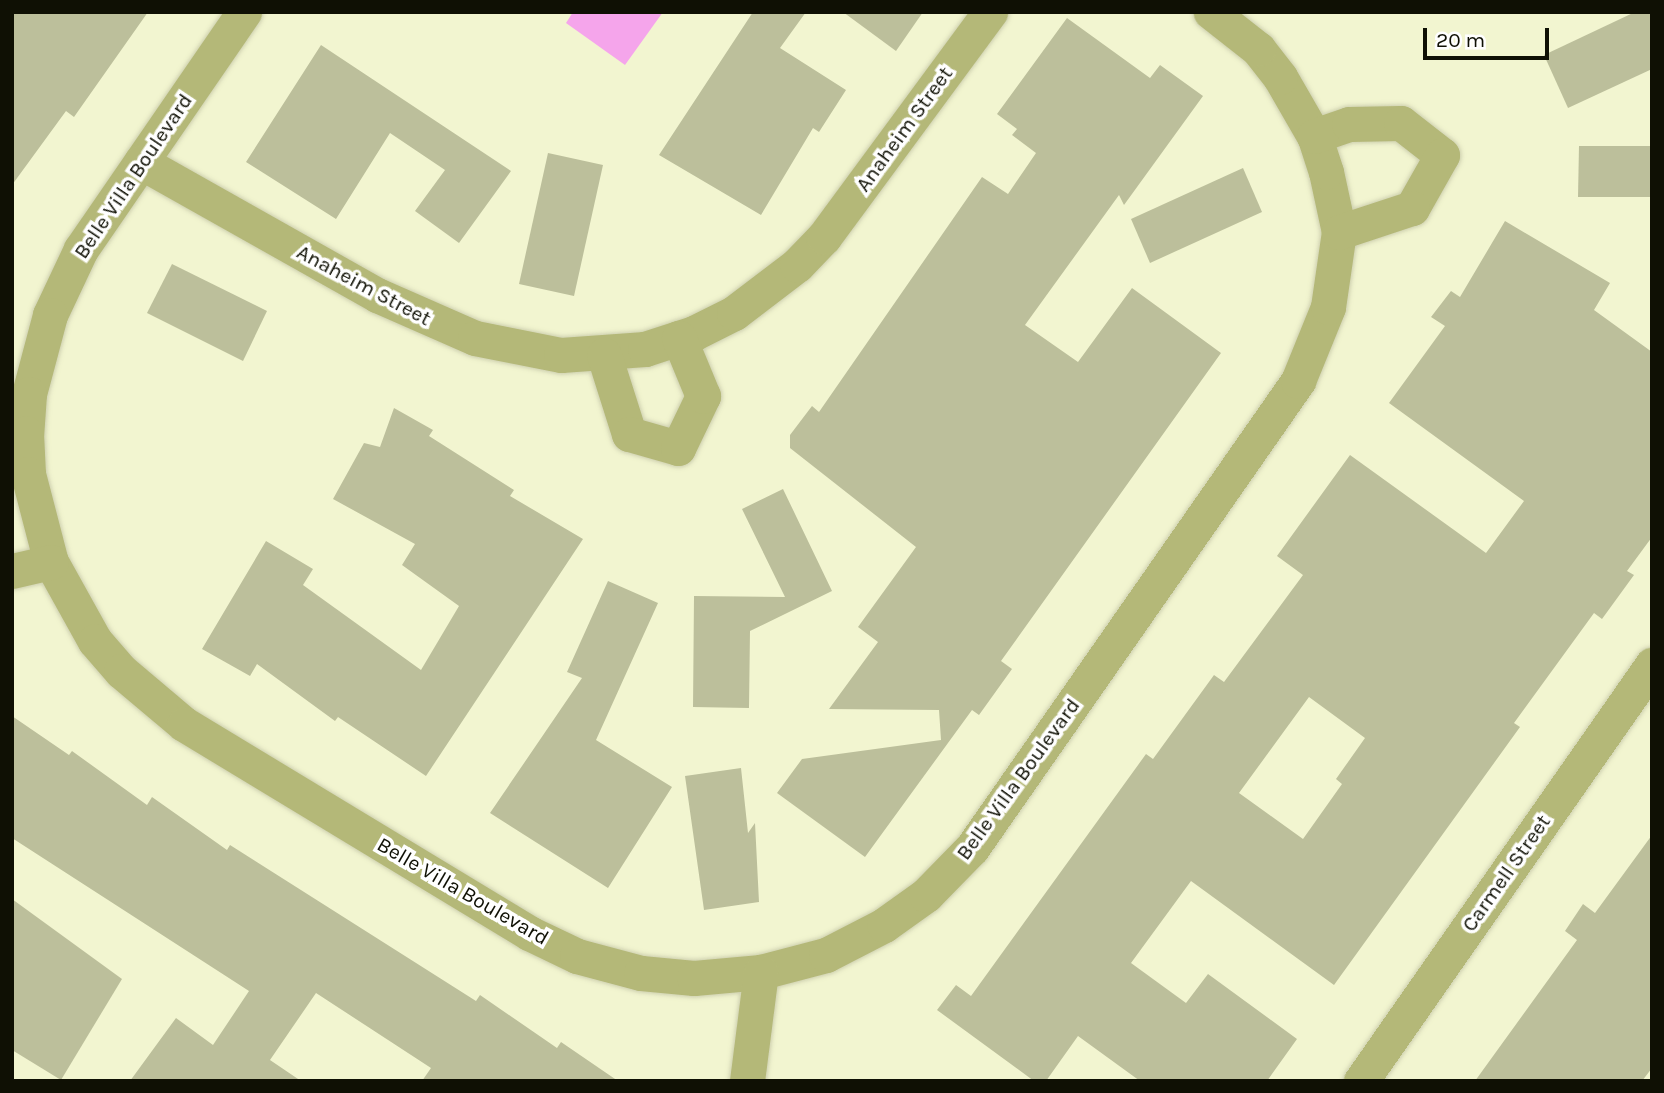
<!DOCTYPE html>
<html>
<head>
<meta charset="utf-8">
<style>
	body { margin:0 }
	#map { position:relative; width:1664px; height:1093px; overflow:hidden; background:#f2f5d0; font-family:Karla,sans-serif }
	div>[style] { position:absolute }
	.water>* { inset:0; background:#f5a5eb }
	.building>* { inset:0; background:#bcbf9b }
	.roads { filter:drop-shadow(0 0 2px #ced0af) drop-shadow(0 0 2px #ced0af) }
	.minor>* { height:35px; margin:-17.5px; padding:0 17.5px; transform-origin:17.5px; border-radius:17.5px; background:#b4b878 }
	span { translate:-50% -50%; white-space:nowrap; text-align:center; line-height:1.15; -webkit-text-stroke:7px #fff; paint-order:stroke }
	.street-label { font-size:21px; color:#0f1004 }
	.frame { position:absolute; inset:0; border:14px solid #0f1004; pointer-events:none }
	.scale { position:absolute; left:1423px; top:28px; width:126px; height:32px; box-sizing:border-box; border:4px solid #0f1004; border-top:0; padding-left:9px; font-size:21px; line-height:24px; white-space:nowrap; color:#0f1004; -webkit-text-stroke:5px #fff; paint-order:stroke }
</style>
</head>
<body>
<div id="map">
	<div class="water">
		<div style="clip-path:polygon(573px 12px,663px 12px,625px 65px,566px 23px)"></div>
	</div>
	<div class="building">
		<div style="clip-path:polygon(12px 12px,148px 12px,74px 117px,66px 111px,12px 185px)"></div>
		<div style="clip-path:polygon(753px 12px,806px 12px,780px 48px,846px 90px,819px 132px,813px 128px,761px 215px,659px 155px)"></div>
		<div style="clip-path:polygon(843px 12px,923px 12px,896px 51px)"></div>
		<div style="clip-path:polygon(1635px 12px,1652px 12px,1652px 69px,1568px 108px,1544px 55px)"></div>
		<div style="clip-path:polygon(1067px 18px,1150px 78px,1160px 65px,1203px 96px,1124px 205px,1119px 195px,1025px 325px,1078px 362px,1132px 288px,1221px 353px,1001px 661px,1012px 669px,979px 715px,972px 710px,865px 857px,777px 793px,802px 759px,941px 740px,939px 710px,829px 709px,878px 642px,858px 627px,916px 547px,790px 448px,790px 435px,812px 406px,819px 412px,982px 177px,1008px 194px,1036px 153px,1012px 135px,1017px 129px,997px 114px)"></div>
		<div style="clip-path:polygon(321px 45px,511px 171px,459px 243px,415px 211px,445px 170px,390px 133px,336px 219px,246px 162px)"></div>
		<div style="clip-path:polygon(1579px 146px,1651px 146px,1650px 197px,1578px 197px)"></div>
		<div style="clip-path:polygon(548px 153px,603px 165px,574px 296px,519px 284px)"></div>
		<div style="clip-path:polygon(1243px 168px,1262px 212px,1150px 263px,1131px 219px)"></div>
		<div style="clip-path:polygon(evenodd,1505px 221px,1610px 283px,1594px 310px,1652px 352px,1652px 537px,1627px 571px,1634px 575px,1602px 619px,1594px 613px,1514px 723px,1520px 727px,1334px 985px,1191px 881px,1131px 963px,1186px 1003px,1208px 974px,1297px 1039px,1267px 1081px,1140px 1081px,1078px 1036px,1046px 1081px,1034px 1081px,937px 1010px,956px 985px,971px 996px,1146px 754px,1153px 759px,1214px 675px,1224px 682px,1303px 575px,1277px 556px,1350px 455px,1486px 553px,1524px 501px,1389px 403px,1445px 326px,1431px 317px,1451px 291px,1460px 297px,1505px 221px,1309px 697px,1365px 738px,1336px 779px,1342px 784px,1303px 839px,1239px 793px,1309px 697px)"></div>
		<div style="clip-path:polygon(172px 264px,267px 311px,243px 361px,147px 313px)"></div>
		<div style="clip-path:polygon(394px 408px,433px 430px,429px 436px,514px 490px,510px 496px,583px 539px,426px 776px,338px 717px,335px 721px,257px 664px,250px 676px,202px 649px,266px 541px,313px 569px,303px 585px,421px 670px,459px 606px,402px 565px,415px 544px,333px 499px,364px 443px,380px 447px)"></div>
		<div style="clip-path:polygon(783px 489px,832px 591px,750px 631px,749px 708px,693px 707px,694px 596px,785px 597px,742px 509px)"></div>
		<div style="clip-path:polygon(608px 581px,658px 603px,596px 740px,672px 787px,608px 888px,490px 813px,582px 678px,567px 672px)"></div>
		<div style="clip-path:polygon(12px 716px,69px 755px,72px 751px,147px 805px,152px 797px,227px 850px,230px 845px,476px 1001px,480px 995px,557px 1048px,561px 1042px,618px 1081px,422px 1081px,431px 1068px,316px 993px,270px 1060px,301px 1081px,130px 1081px,176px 1018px,213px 1045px,249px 991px,12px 838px)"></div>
		<div style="clip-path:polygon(741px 768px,748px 833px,755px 823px,759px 902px,704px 910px,685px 776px)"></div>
		<div style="clip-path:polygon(1652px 835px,1652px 1068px,1642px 1081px,1475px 1081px,1577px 940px,1565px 931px,1583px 904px,1595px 913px)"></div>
		<div style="clip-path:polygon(12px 899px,122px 979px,61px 1080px,12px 1050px)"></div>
	</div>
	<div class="roads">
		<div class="minor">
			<div style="left:244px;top:12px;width:288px;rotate:124.5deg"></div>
			<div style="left:81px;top:249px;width:73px;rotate:115.2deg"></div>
			<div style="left:50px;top:315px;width:82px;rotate:104.9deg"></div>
			<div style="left:29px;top:394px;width:39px;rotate:94deg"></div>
			<div style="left:26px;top:433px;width:41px;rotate:87.2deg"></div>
			<div style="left:28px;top:474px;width:91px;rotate:75.4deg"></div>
			<div style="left:51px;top:562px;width:90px;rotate:60.9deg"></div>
			<div style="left:95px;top:641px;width:40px;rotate:49deg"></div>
			<div style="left:121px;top:671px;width:82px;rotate:40.1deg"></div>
			<div style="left:184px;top:724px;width:403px;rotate:31.2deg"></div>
			<div style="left:529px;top:933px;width:53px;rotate:25.6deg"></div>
			<div style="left:577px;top:956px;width:66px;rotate:14.9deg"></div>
			<div style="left:641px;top:973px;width:53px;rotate:5.4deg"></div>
			<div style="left:694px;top:978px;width:67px;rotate:-5.1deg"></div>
			<div style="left:761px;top:972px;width:67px;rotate:-14.7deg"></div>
			<div style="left:826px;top:955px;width:65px;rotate:-27.3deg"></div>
			<div style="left:884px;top:925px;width:52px;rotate:-35.5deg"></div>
			<div style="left:926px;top:895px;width:66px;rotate:-45.6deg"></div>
			<div style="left:972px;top:848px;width:570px;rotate:-55.08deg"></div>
			<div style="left:1298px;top:381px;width:80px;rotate:-67.9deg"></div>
			<div style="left:1328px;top:307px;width:76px;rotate:-81.7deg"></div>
			<div style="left:1339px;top:232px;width:61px;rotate:-102.2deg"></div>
			<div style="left:1326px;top:172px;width:38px;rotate:-108deg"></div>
			<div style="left:1314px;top:136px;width:68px;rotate:-120deg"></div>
			<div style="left:1280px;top:77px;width:36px;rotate:-128deg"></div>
			<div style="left:1258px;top:49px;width:60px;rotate:-141.8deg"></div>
			<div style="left:1314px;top:136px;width:37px;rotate:-19deg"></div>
			<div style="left:1349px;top:124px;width:52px;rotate:-1.1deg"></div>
			<div style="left:1401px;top:123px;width:52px;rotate:38deg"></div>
			<div style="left:1442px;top:155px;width:61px;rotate:119.5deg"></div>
			<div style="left:1412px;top:208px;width:77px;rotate:161.8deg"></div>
			<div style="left:141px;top:162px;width:271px;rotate:29.4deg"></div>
			<div style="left:377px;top:295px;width:107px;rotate:23.7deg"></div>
			<div style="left:475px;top:338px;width:88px;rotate:11.2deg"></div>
			<div style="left:561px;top:355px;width:84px;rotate:-4.1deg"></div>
			<div style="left:645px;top:349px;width:52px;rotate:-18.1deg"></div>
			<div style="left:694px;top:333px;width:45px;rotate:-26.6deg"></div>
			<div style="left:734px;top:313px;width:79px;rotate:-37.3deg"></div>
			<div style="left:797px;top:265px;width:39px;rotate:-46deg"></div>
			<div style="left:824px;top:237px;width:280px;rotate:-53.6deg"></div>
			<div style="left:604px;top:355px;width:83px;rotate:72.4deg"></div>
			<div style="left:629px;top:434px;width:51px;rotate:15.9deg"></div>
			<div style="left:678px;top:448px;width:58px;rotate:-64.3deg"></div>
			<div style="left:703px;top:396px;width:63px;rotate:-112.5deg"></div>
			<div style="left:12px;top:571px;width:40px;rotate:-13deg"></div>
			<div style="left:747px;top:1081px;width:110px;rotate:-82.7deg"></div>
			<div style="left:1361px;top:1081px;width:508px;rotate:-55.03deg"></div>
		</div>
	</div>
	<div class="street-label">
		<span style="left:904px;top:129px;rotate:-54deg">Anaheim Street</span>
		<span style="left:133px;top:176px;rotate:-56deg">Belle Villa Boulevard</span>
		<span style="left:364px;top:285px;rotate:28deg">Anaheim Street</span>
		<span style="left:1018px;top:779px;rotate:-54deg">Belle Villa Boulevard</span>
		<span style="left:1506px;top:873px;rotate:-55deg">Carmell Street</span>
		<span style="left:463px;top:891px;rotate:30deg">Belle Villa Boulevard</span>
	</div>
	<div class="frame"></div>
	<div class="scale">20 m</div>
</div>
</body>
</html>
